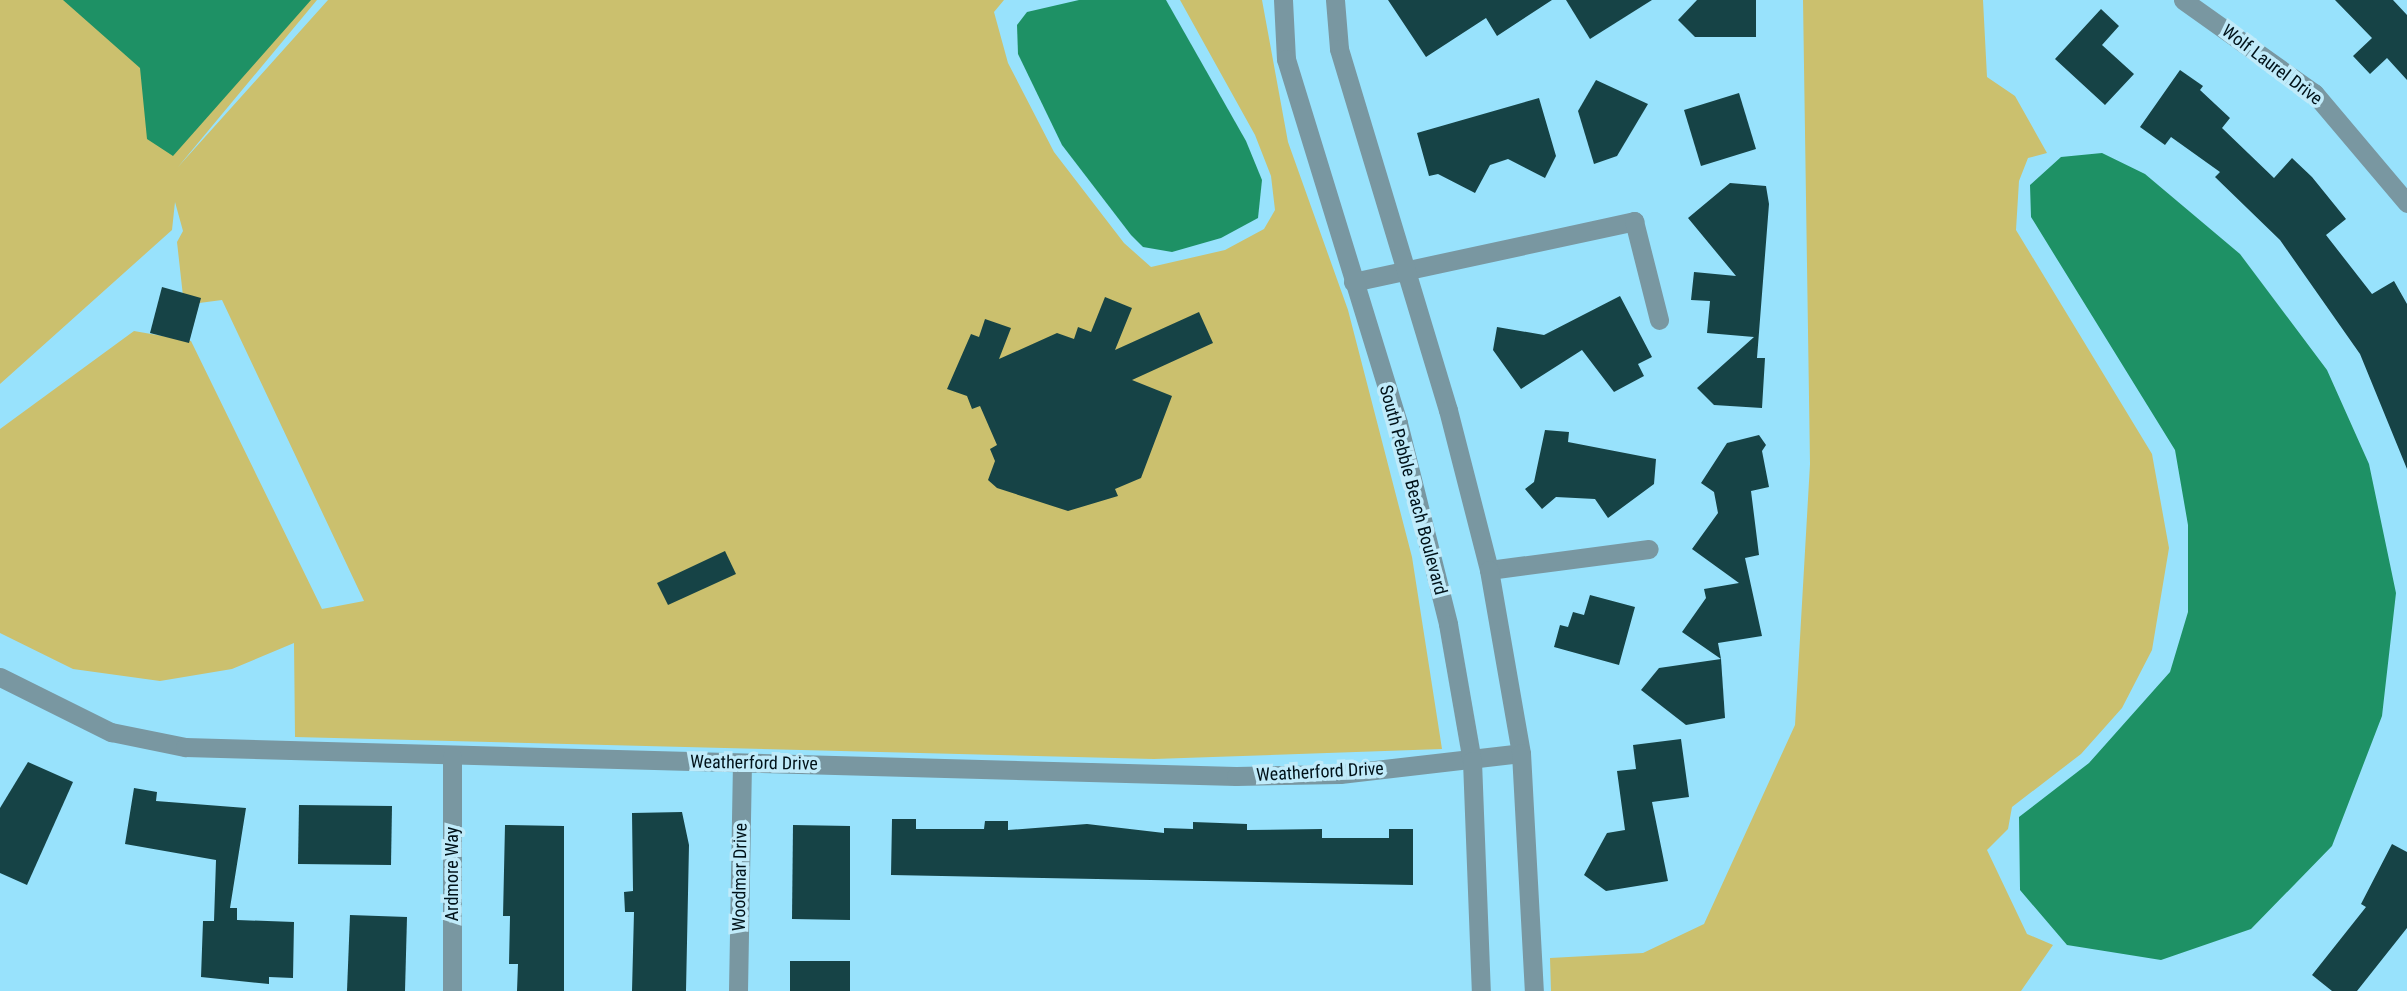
<!DOCTYPE html>
<html>
<head>
<meta charset="utf-8">
<style>
	body { margin:0 }
	#map { position:relative; width:2407px; height:991px; overflow:hidden; background:#98e2fc; font-family:"Roboto Condensed",sans-serif }
	div>[style] { position:absolute }
	.green>* { inset:0; background:#cbc06e }
	.water>* { inset:0; background:#1e9165 }
	.building>* { inset:0; background:#164346 }
	.minor>* { height:19px; margin:-9.5px; padding:0 9.5px; transform-origin:9.5px; border-radius:9.5px; background:#7997a1 }
	.tertiary>* { height:19px; margin:-9.5px; padding:0 9.5px; transform-origin:9.5px; border-radius:9.5px; background:#7997a1 }
	span { translate:-50% -50%; white-space:nowrap; text-align:center; line-height:1.15; -webkit-text-stroke:7px #c0ebfa; paint-order:stroke }
	.street-label { font-size:18px; color:#001219 }
</style>
</head>
<body>
<div id="map">
	<div class="green">
		<div style="clip-path:polygon(0 0,317px 0,178px 167px,328px 0,1004px 0,994px 12px,1008px 63px,1054px 152px,1124px 243px,1151px 267px,1225px 250px,1264px 229px,1275px 210px,1271px 176px,1255px 135px,1180px 0,1262px 0,1288px 142px,1348px 310px,1412px 557px,1442px 749px,1154px 759px,295px 737px,294px 643px,232px 669px,160px 681px,73px 669px,0 633px,0 429px,134px 331px,191px 341px,322px 609px,364px 601px,222px 300px,184px 305px,177px 242px,183px 231px,175px 202px,172px 230px,0 384px)"></div>
		<div style="clip-path:polygon(1803px 0,1983px 0,1987px 77px,2015px 96px,2047px 153px,2028px 158px,2019px 181px,2016px 230px,2152px 454px,2169px 548px,2152px 650px,2122px 708px,2081px 754px,2012px 807px,2008px 829px,1987px 850px,2027px 934px,2053px 945px,2021px 991px,1551px 991px,1550px 958px,1643px 953px,1704px 924px,1795px 725px,1810px 464px)"></div>
	</div>
	<div class="water">
		<div style="clip-path:polygon(63px 0,311px 0,173px 156px,147px 139px,140px 68px)"></div>
		<div style="clip-path:polygon(1079px 0,1166px 0,1246px 141px,1262px 180px,1258px 218px,1221px 238px,1172px 252px,1143px 247px,1131px 235px,1062px 145px,1018px 54px,1017px 25px,1027px 12px)"></div>
		<div style="clip-path:polygon(2102px 153px,2145px 174px,2240px 254px,2327px 370px,2369px 464px,2396px 593px,2382px 716px,2332px 846px,2251px 929px,2161px 960px,2067px 945px,2020px 890px,2019px 817px,2089px 763px,2170px 672px,2188px 612px,2188px 525px,2175px 450px,2031px 217px,2030px 185px,2061px 157px)"></div>
	</div>
	<div class="building">
		<div style="clip-path:polygon(1388px 0,1552px 0,1497px 36px,1486px 18px,1426px 57px)"></div>
		<div style="clip-path:polygon(1566px 0,1652px 0,1590px 39px)"></div>
		<div style="clip-path:polygon(1697px 0,1756px 0,1756px 37px,1695px 37px,1678px 20px)"></div>
		<div style="clip-path:polygon(2335px 0,2393px 0,2407px 15px,2407px 80px,2387px 58px,2370px 74px,2353px 56px,2372px 38px)"></div>
		<div style="clip-path:polygon(2101px 9px,2119px 26px,2102px 45px,2134px 74px,2105px 105px,2055px 59px)"></div>
		<div style="clip-path:polygon(2180px 70px,2203px 86px,2200px 90px,2230px 118px,2222px 128px,2274px 178px,2292px 158px,2312px 177px,2346px 219px,2326px 235px,2372px 294px,2394px 281px,2407px 304px,2407px 469px,2360px 354px,2280px 240px,2215px 177px,2220px 172px,2171px 137px,2165px 145px,2140px 127px)"></div>
		<div style="clip-path:polygon(1596px 80px,1648px 104px,1617px 156px,1594px 164px,1578px 111px)"></div>
		<div style="clip-path:polygon(1739px 93px,1756px 149px,1701px 166px,1684px 110px)"></div>
		<div style="clip-path:polygon(1539px 98px,1556px 156px,1545px 178px,1508px 159px,1490px 165px,1475px 193px,1438px 174px,1429px 176px,1417px 133px)"></div>
		<div style="clip-path:polygon(1730px 183px,1766px 186px,1769px 204px,1757px 358px,1765px 358px,1762px 408px,1714px 405px,1697px 388px,1754px 337px,1707px 333px,1710px 301px,1691px 300px,1694px 272px,1736px 276px,1688px 218px)"></div>
		<div style="clip-path:polygon(162px 287px,201px 298px,189px 343px,150px 333px)"></div>
		<div style="clip-path:polygon(1620px 296px,1652px 357px,1638px 364px,1644px 376px,1614px 392px,1582px 350px,1521px 389px,1493px 350px,1497px 327px,1544px 335px)"></div>
		<div style="clip-path:polygon(1105px 297px,1132px 308px,1115px 350px,1199px 312px,1213px 343px,1132px 380px,1172px 396px,1141px 478px,1115px 489px,1118px 496px,1068px 511px,997px 488px,988px 480px,995px 461px,990px 449px,997px 445px,980px 406px,972px 409px,967px 396px,947px 389px,971px 334px,979px 337px,985px 319px,1011px 328px,999px 359px,1057px 333px,1074px 339px,1078px 327px,1091px 332px)"></div>
		<div style="clip-path:polygon(1545px 430px,1569px 432px,1568px 442px,1656px 459px,1654px 484px,1608px 518px,1595px 499px,1556px 497px,1542px 509px,1525px 489px,1534px 482px)"></div>
		<div style="clip-path:polygon(1759px 435px,1766px 445px,1762px 451px,1769px 487px,1751px 491px,1759px 555px,1745px 558px,1762px 636px,1718px 643px,1721px 659px,1682px 632px,1706px 598px,1704px 589px,1739px 583px,1692px 549px,1718px 513px,1714px 492px,1701px 483px,1727px 443px)"></div>
		<div style="clip-path:polygon(725px 551px,736px 574px,668px 605px,657px 583px)"></div>
		<div style="clip-path:polygon(1590px 595px,1635px 607px,1619px 665px,1554px 647px,1560px 625px,1568px 627px,1573px 612px,1584px 615px)"></div>
		<div style="clip-path:polygon(1721px 659px,1725px 718px,1686px 725px,1641px 690px,1659px 668px)"></div>
		<div style="clip-path:polygon(1681px 739px,1689px 797px,1652px 802px,1668px 881px,1606px 891px,1584px 875px,1607px 833px,1625px 830px,1617px 771px,1636px 769px,1633px 745px)"></div>
		<div style="clip-path:polygon(28px 762px,73px 782px,27px 885px,0 873px,0 808px)"></div>
		<div style="clip-path:polygon(134px 788px,157px 792px,156px 801px,246px 808px,230px 908px,237px 908px,237px 920px,294px 922px,293px 978px,269px 977px,269px 984px,201px 977px,203px 921px,214px 921px,216px 860px,125px 844px)"></div>
		<div style="clip-path:polygon(299px 805px,392px 806px,391px 865px,298px 864px)"></div>
		<div style="clip-path:polygon(682px 812px,689px 845px,686px 991px,632px 991px,634px 912px,625px 912px,624px 892px,633px 891px,632px 813px)"></div>
		<div style="clip-path:polygon(892px 819px,916px 819px,916px 829px,984px 829px,985px 821px,1008px 821px,1008px 830px,1087px 824px,1164px 833px,1164px 828px,1193px 829px,1193px 822px,1247px 824px,1247px 830px,1322px 829px,1322px 838px,1389px 838px,1389px 829px,1413px 829px,1413px 885px,891px 875px)"></div>
		<div style="clip-path:polygon(505px 825px,564px 826px,564px 991px,517px 991px,518px 964px,509px 964px,510px 916px,503px 916px)"></div>
		<div style="clip-path:polygon(793px 825px,850px 826px,850px 920px,792px 919px)"></div>
		<div style="clip-path:polygon(2392px 844px,2407px 852px,2407px 928px,2357px 991px,2332px 991px,2312px 975px,2366px 907px,2361px 904px)"></div>
		<div style="clip-path:polygon(350px 915px,407px 917px,405px 991px,347px 991px)"></div>
		<div style="clip-path:polygon(790px 961px,850px 961px,850px 991px,790px 991px)"></div>
	</div>
	<div class="minor">
		<div style="left:2183px;top:0;width:161px;rotate:35.4deg"></div>
		<div style="left:2314px;top:93px;width:144px;rotate:49.8deg"></div>
		<div style="left:1353px;top:282px;width:288px;rotate:-12.2deg"></div>
		<div style="left:1634px;top:221px;width:102px;rotate:75.8deg"></div>
		<div style="left:1489px;top:570px;width:161px;rotate:-7.5deg"></div>
		<div style="left:0;top:677px;width:124px;rotate:26.4deg"></div>
		<div style="left:111px;top:732px;width:76px;rotate:11.5deg"></div>
		<div style="left:185px;top:747px;width:1051px;rotate:1.58deg"></div>
		<div style="left:1236px;top:776px;width:104px;rotate:-1.1deg"></div>
		<div style="left:1340px;top:774px;width:182px;rotate:-6.6deg"></div>
		<div style="left:452px;top:757px;width:234px;rotate:90deg"></div>
		<div style="left:738px;top:991px;width:228px;rotate:-89deg"></div>
	</div>
	<div class="tertiary">
		<div style="left:1283px;top:0;width:59px;rotate:87.1deg"></div>
		<div style="left:1286px;top:59px;width:381px;rotate:72.9deg"></div>
		<div style="left:1398px;top:423px;width:207px;rotate:76deg"></div>
		<div style="left:1448px;top:624px;width:139px;rotate:80.1deg"></div>
		<div style="left:1472px;top:761px;width:230px;rotate:87.8deg"></div>
		<div style="left:1335px;top:0;width:49px;rotate:85.3deg"></div>
		<div style="left:1339px;top:49px;width:377px;rotate:73.2deg"></div>
		<div style="left:1448px;top:410px;width:165px;rotate:75.6deg"></div>
		<div style="left:1489px;top:570px;width:186px;rotate:80.1deg"></div>
		<div style="left:1521px;top:753px;width:238px;rotate:86.9deg"></div>
	</div>
	<div class="street-label">
		<span style="left:2272px;top:65px;rotate:37deg">Wolf Laurel Drive</span>
		<span style="left:1413px;top:490px;rotate:75deg">South Pebble Beach Boulevard</span>
		<span style="left:754px;top:763px;rotate:1deg">Weatherford Drive</span>
		<span style="left:1320px;top:772px;rotate:-3deg">Weatherford Drive</span>
		<span style="left:452px;top:874px;rotate:-90deg">Ardmore Way</span>
		<span style="left:740px;top:877px;rotate:-89deg">Woodmar Drive</span>
	</div>
</div>
</body>
</html>
